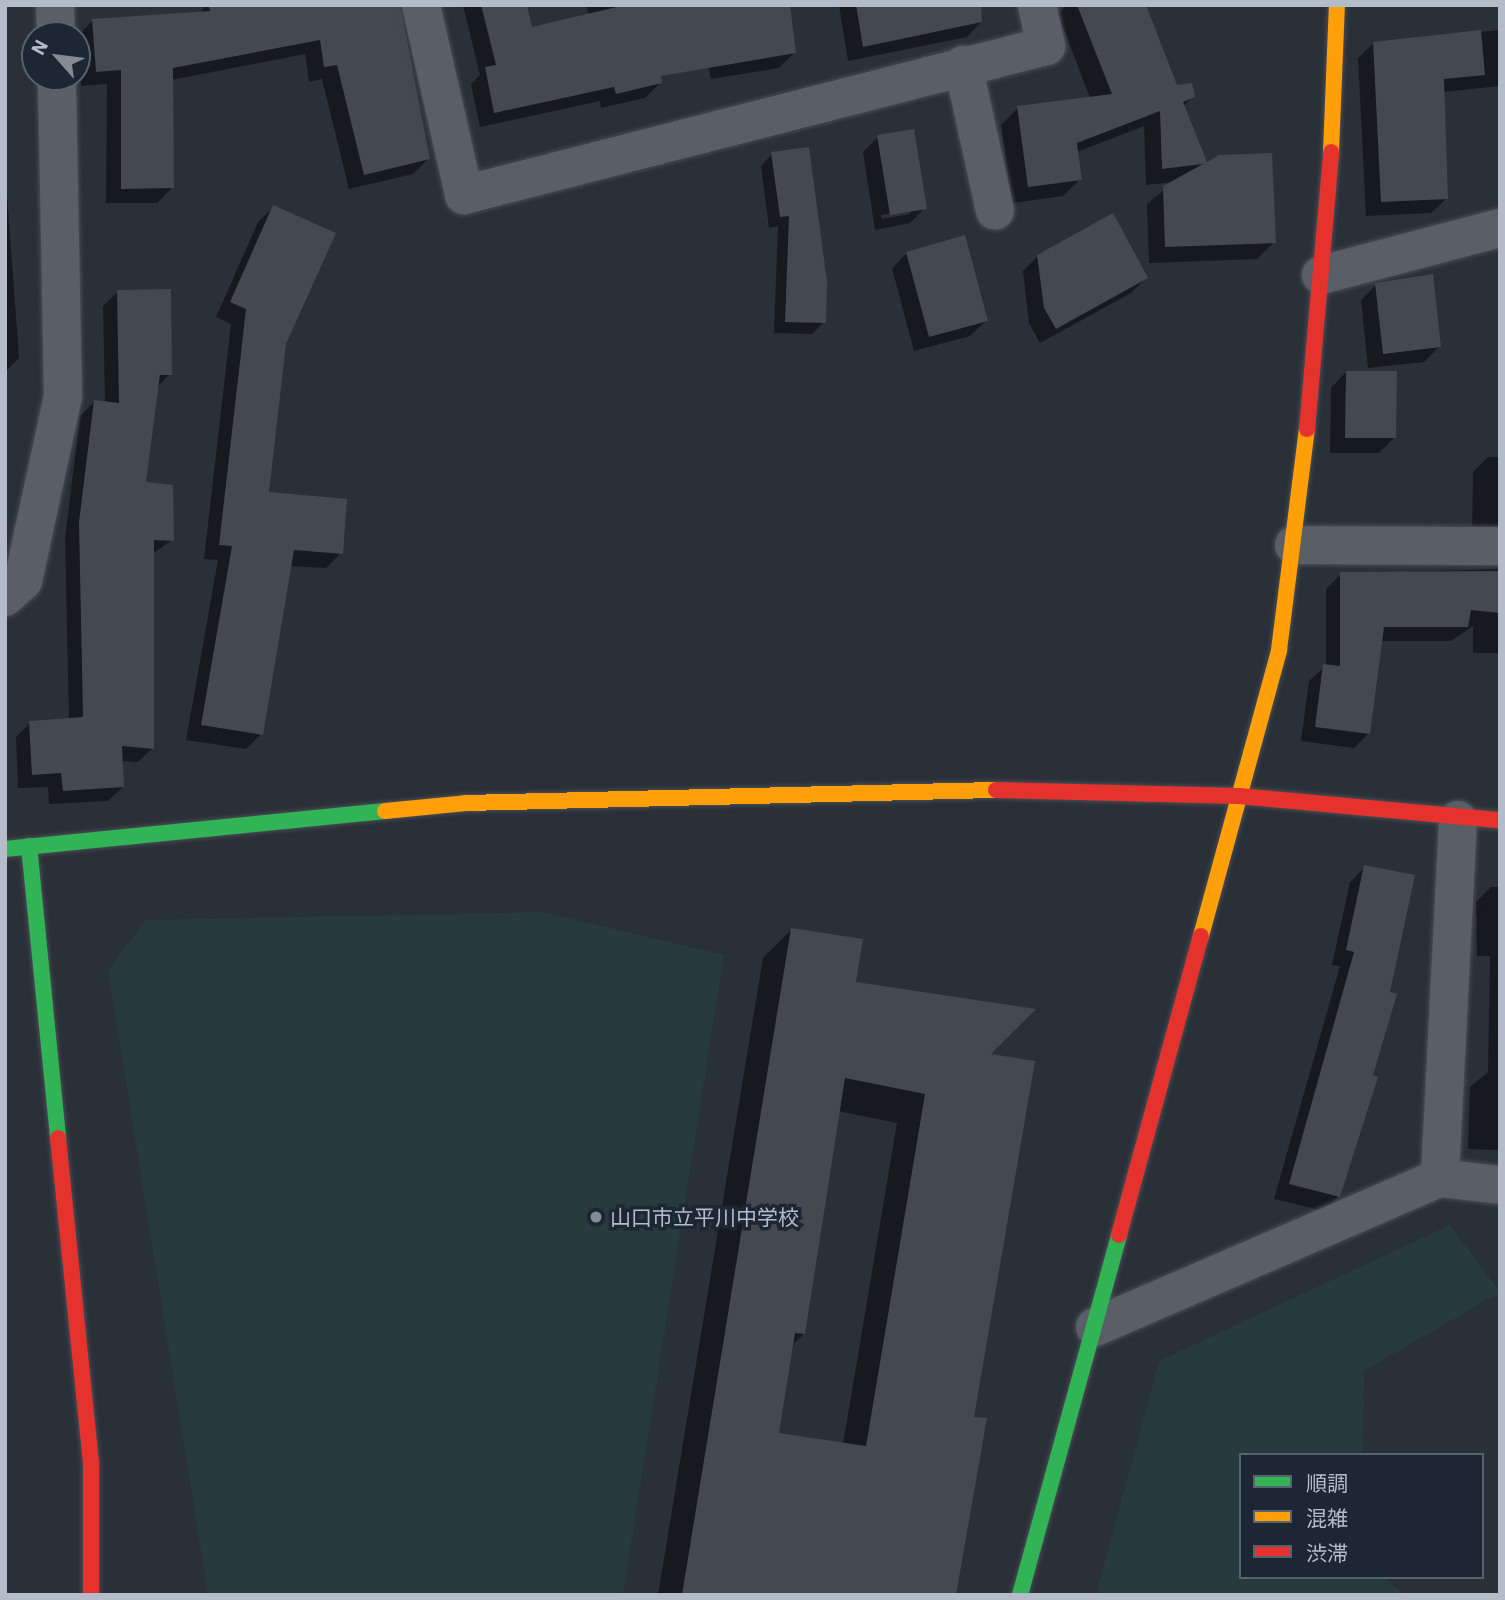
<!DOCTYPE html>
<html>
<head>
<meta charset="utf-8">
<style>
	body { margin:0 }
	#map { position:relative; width:1505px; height:1600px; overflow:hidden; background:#2a3038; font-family:"IBM Plex Sans","Noto Sans JP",sans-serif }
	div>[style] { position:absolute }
	.green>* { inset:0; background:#273a3e }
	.shadow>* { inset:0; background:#0007 }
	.building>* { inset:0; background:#444950 }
	.roads { filter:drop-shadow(0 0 2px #484c53) drop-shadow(0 0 2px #484c53) }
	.street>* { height:38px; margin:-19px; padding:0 19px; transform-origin:19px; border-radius:19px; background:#5a5e66 }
	.fast>* { height:16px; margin:-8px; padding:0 8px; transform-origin:8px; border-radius:8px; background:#30b455 }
	.slow>* { height:16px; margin:-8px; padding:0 8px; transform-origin:8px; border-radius:8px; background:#ff9f0a }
	.jam>* { height:16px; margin:-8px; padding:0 8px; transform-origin:8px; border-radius:8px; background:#e5322d }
	.dots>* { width:19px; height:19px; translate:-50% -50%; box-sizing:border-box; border:4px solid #1d2633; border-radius:50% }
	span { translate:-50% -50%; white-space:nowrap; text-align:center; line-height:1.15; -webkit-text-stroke:7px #1d2633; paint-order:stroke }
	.poi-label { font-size:21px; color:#b4bcc9 }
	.left { translate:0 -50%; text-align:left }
	.frame { position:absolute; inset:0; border:7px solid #b4bcc9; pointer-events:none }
	.legend { position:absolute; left:1239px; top:1453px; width:245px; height:126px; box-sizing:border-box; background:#1d2633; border:2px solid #59626f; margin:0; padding:9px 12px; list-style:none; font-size:21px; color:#b4bcc9 }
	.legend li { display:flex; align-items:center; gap:14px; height:35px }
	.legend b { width:35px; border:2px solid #59626f }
	.north { position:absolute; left:21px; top:21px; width:70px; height:70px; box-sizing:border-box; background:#1d2633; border:2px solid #59626f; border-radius:50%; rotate:298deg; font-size:19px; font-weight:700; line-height:28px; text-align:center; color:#b4bcc9 }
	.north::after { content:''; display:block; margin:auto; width:24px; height:32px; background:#848b96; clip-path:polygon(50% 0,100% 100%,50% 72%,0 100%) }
</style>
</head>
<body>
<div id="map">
	<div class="green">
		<div style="clip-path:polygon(542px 912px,724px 955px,623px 1595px,208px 1595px,108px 970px,146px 920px)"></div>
		<div style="clip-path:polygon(1450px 1225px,1500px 1292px,1364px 1371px,1363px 1455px,1241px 1455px,1241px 1577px,1384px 1577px,1405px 1595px,1096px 1595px,1159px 1361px)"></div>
	</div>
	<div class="shadow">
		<div style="clip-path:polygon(207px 5px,397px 5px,428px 159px,413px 174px,349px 189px,322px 79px,309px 82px,305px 54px,171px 80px,172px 188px,157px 203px,106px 203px,107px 84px,81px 86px,78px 36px,93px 20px,198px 14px)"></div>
		<div style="clip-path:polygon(463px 5px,525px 5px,531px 29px,589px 15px,586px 5px,644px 5px,660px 83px,645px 98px,601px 108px,600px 101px,480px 127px,471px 84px,480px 75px)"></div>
		<div style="clip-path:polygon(697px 5px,794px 53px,779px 68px,711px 79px)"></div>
		<div style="clip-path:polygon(839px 5px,979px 5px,982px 21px,967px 37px,848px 61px)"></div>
		<div style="clip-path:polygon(1067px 5px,1144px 5px,1176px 87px,1193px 97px,1183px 106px,1206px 164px,1274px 242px,1257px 259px,1149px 263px,1147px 204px,1174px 182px,1146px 185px,1144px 126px,1077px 152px,1080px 179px,1063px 196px,1012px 203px,1001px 125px,1018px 108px,1090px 98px,1058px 14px)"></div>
		<div style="clip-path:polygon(1500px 30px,1500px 86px,1442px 92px,1447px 198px,1431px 213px,1366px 216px,1358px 58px,1374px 43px)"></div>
		<div style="clip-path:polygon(evenodd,878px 137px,925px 208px,910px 223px,875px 230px,863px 152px,878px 137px,910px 210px,910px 214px,882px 219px,881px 215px,910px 210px)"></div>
		<div style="clip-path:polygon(772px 154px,824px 322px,812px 334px,774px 333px,778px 226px,769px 228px,761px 166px)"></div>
		<div style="clip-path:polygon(5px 166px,19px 358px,5px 372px)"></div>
		<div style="clip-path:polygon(274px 207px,284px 344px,267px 494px,341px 553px,326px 568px,289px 566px,261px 734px,246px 749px,186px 740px,218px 560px,204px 559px,231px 324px,216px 317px,258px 222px)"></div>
		<div style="clip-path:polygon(907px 253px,986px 321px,970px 336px,914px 351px,892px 268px)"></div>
		<div style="clip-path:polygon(1038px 256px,1146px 278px,1131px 293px,1040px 343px,1029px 323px,1023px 271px)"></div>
		<div style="clip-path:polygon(1376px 285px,1439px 347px,1424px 362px,1368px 368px,1361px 300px)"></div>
		<div style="clip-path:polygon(118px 292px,170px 374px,156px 388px,144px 484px,172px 540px,152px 554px,153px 748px,138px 762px,121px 761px,123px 787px,108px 801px,49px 804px,48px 787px,18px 788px,16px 737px,30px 723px,69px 720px,65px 538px,80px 416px,94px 402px,105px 403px,103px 306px)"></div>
		<div style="clip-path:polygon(1346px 372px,1394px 438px,1379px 453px,1330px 453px,1331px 388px)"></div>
		<div style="clip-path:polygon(1488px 457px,1500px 457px,1500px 548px,1472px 539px,1473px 472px)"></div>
		<div style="clip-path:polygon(1500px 569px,1500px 653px,1473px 653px,1473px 626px,1451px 641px,1380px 641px,1369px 733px,1354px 748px,1301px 741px,1309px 681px,1326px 666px,1326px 589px,1341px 574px)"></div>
		<div style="clip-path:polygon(1365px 867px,1371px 1077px,1376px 1078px,1339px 1196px,1324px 1211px,1274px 1199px,1340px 966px,1332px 965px,1350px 882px)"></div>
		<div style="clip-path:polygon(1491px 887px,1500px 887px,1500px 1150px,1468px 1149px,1470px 1087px,1488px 1072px,1490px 956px,1477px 956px,1476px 902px)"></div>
		<div style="clip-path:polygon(evenodd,792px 929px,854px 984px,987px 1055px,972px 1419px,954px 1595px,658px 1595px,763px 958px,792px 929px,838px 1111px,897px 1123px,843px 1444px,777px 1435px,791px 1346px,804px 1334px,838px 1111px)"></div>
	</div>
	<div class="building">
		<div style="clip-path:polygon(208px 5px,400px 5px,430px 159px,364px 175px,337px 65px,324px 67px,320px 40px,173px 68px,174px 188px,121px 189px,121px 70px,96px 72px,92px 19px,210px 11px)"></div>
		<div style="clip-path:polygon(481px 5px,527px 5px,532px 27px,625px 5px,790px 5px,796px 53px,661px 76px,662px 83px,616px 94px,614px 87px,494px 113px,485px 67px,496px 65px)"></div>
		<div style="clip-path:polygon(856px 5px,981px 5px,982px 22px,863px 47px)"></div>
		<div style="clip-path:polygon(1077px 5px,1146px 5px,1177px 85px,1192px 83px,1195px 97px,1183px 102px,1207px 162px,1219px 155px,1272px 153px,1276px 243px,1165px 247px,1163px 186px,1203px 164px,1162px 169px,1160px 111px,1077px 143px,1082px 180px,1028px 187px,1017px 106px,1112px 94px)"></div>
		<div style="clip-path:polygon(1481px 30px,1485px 75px,1444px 79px,1448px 199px,1381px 202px,1373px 42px)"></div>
		<div style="clip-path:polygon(914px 129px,927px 209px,890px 215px,877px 135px)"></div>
		<div style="clip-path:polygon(809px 147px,827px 281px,826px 323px,785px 322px,789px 216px,780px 217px,771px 152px)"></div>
		<div style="clip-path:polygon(273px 205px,336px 233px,286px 344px,269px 492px,347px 499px,343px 554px,294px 550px,263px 735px,201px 725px,232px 546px,219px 545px,246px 309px,230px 302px)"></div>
		<div style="clip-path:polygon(1113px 213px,1148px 278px,1056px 329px,1044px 308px,1037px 255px)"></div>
		<div style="clip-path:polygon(965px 235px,988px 321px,929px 337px,906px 252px)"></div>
		<div style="clip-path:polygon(1433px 274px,1441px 347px,1383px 354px,1375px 283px)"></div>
		<div style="clip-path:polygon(171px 289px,172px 375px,160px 375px,146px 482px,173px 485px,174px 541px,154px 540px,154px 749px,122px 746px,124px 787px,63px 791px,61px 773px,32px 775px,29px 721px,83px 717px,79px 522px,94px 400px,119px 403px,117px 290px)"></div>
		<div style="clip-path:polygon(1346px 371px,1397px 371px,1396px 438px,1345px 438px)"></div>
		<div style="clip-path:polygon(1500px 571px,1500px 613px,1471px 610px,1468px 627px,1384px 627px,1370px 734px,1315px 727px,1323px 664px,1340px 666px,1340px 572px)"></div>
		<div style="clip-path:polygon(1364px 865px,1415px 875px,1390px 992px,1397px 994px,1373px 1075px,1378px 1077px,1340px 1197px,1289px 1184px,1354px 952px,1346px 950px)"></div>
		<div style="clip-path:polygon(evenodd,791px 928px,863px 939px,856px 982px,1036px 1009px,991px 1054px,1035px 1061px,974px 1417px,987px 1418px,956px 1595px,682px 1595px,791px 928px,845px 1078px,925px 1094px,866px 1446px,779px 1433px,795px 1333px,805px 1334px,845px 1078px)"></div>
	</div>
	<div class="roads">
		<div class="street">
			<div style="left:55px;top:5px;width:30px;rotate:88deg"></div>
			<div style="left:421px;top:5px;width:195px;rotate:77.2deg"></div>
			<div style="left:464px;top:195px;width:601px;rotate:-14.36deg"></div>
			<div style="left:1046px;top:46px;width:42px;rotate:-102.4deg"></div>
			<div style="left:963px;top:65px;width:149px;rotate:77.6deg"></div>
			<div style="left:1321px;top:275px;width:185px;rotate:-14.7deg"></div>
			<div style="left:1294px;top:545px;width:206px;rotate:0.3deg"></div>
			<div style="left:5px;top:597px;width:24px;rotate:-42deg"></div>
			<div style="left:23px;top:581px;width:189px;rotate:-77.8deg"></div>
			<div style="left:63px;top:396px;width:319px;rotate:-91.1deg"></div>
			<div style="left:1458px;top:820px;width:358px;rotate:92.9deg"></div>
			<div style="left:1440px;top:1178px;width:60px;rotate:6.7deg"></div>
			<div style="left:1095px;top:1327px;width:376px;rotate:-23.4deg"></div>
		</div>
		<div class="fast">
			<div style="left:29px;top:846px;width:293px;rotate:84.3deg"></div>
			<div style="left:5px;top:849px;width:382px;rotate:-5.7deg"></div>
			<div style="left:1020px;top:1595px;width:373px;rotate:-74.6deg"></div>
		</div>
		<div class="slow">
			<div style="left:1331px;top:152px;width:147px;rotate:-87.7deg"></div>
			<div style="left:385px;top:811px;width:81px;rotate:-5.6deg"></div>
			<div style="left:466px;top:803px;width:530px;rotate:-1.41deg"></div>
			<div style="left:1201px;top:936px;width:296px;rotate:-74.7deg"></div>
			<div style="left:1279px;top:650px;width:223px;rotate:-82.8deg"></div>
		</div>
		<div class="jam">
			<div style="left:1307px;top:429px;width:278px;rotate:-85deg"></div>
			<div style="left:996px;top:790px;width:243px;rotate:1.4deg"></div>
			<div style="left:1239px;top:796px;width:262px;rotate:5.3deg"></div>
			<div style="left:58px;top:1138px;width:326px;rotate:84.2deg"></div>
			<div style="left:91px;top:1462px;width:133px;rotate:90deg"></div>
			<div style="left:1119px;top:1235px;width:310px;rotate:-74.7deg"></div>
		</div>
	</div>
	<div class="dots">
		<div style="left:596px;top:1217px;background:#848b96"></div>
	</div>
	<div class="poi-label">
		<span class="left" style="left:610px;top:1217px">山口市立平川中学校</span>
	</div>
	<div class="frame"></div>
	<ul class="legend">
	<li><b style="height:9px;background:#30b455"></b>順調</li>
	<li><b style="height:9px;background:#ff9f0a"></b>混雑</li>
	<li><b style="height:9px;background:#e5322d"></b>渋滞</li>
	</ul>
	<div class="north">N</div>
</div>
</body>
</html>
